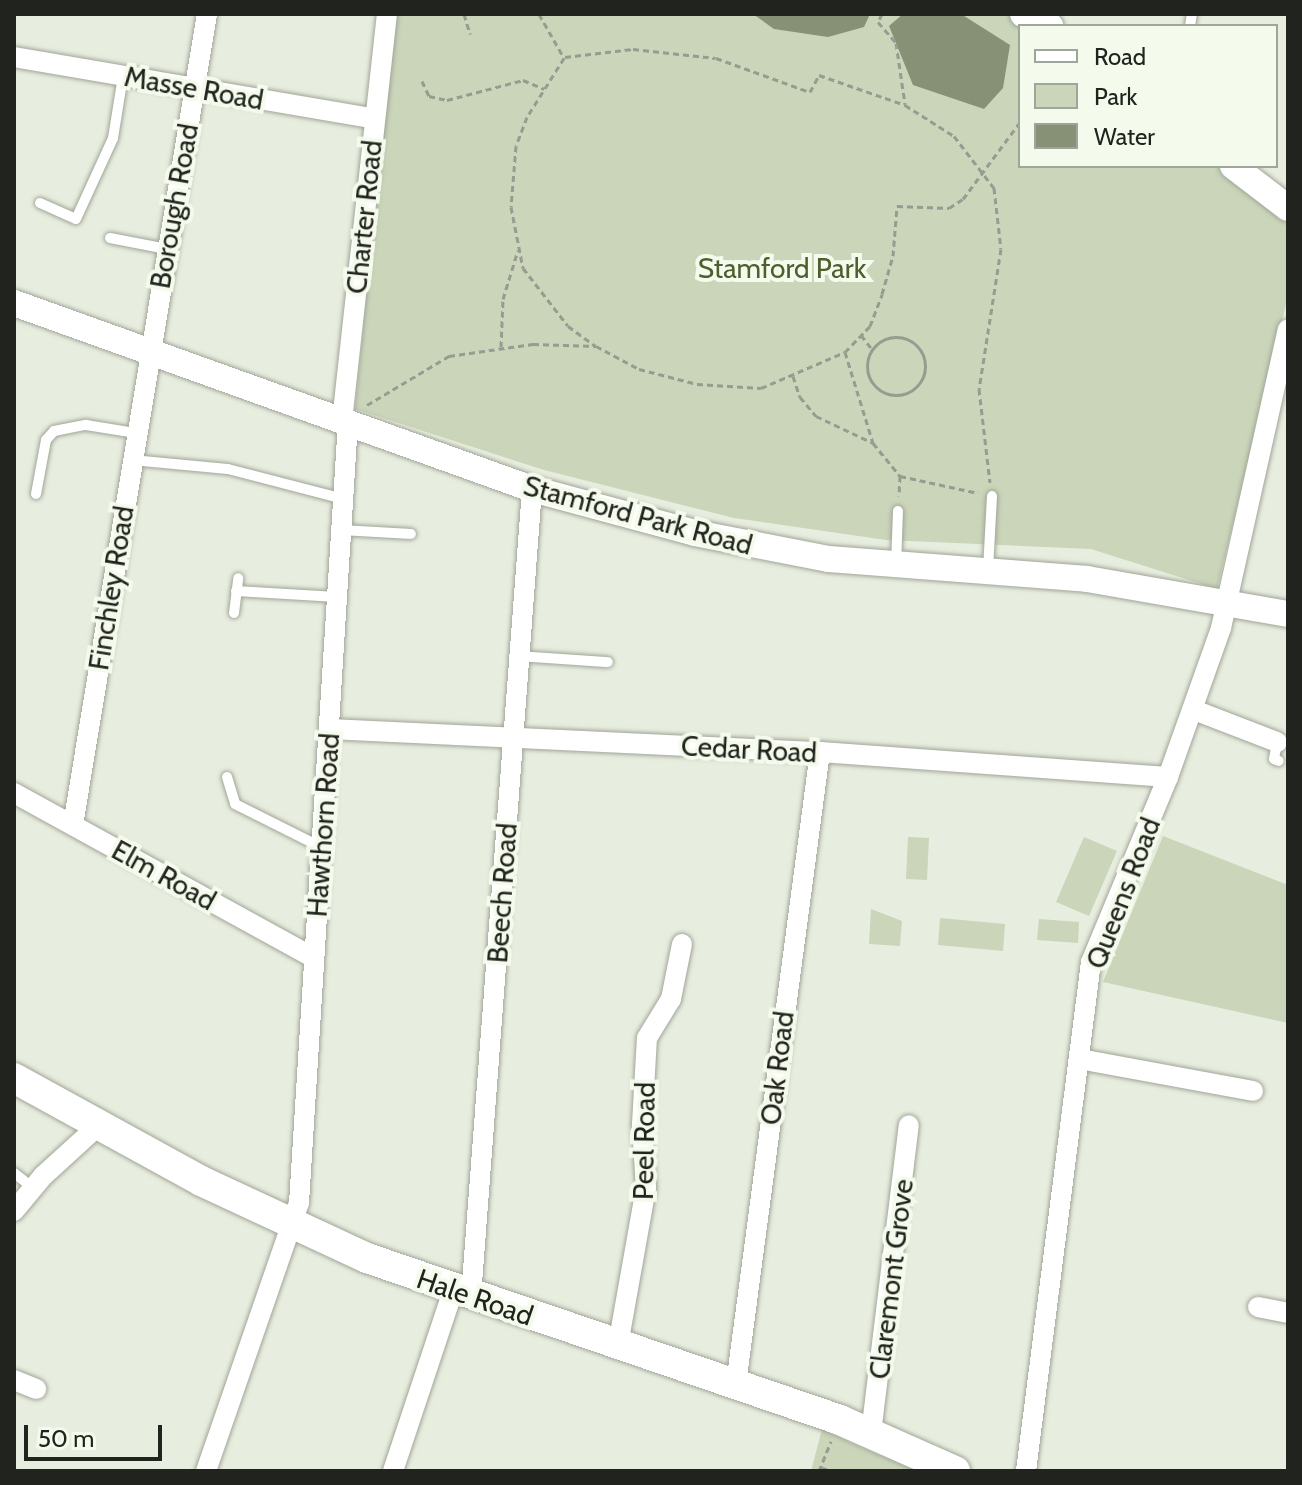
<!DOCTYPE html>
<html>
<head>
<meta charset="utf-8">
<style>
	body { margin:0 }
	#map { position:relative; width:1302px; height:1485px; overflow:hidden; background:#e8eedf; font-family:Cabin,sans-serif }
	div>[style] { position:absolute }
	.green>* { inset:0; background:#cad5b9 }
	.water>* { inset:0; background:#869175 }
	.path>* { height:3px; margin-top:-1.5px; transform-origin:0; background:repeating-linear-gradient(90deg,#979b90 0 6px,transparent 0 10px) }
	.path>.ring { margin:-1.5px; padding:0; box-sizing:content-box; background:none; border:3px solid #979b90; border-radius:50% }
	.roads { filter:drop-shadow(0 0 2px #a0a598) drop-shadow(0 0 2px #a0a598) }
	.lane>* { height:10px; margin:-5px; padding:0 5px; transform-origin:5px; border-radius:5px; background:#fff }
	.street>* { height:20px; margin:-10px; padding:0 10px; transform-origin:10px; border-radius:10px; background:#fff }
	.secondary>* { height:26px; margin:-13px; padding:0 13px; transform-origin:13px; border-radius:13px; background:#fff }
	.primary>* { height:30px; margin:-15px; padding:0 15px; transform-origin:15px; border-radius:15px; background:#fff }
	span { translate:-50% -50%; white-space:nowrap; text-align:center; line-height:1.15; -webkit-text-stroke:8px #f5fbec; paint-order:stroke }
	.street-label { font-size:28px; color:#21241e }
	.park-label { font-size:28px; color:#4e5e2e }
	.frame { position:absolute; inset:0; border:16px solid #21241e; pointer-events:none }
	.legend { position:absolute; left:1018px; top:24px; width:260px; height:144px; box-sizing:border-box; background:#f5fbec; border:2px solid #a0a59a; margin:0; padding:10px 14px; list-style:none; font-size:24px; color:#21241e }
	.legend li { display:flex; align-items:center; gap:16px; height:40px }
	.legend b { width:40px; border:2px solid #a0a59a }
	.scale { position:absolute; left:24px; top:1425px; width:138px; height:36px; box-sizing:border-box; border:4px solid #21241e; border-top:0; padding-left:10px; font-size:24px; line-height:28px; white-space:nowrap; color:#21241e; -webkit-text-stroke:6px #f5fbec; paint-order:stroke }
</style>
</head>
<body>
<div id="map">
	<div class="green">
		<div style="clip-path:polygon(395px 14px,1010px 14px,1028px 26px,1020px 26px,1020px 166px,1219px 166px,1288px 219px,1288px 296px,1217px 589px,1091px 549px,886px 540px,734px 518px,544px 470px,355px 409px)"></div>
		<div style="clip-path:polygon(1163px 836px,1288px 885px,1288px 1023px,1103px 982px)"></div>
		<div style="clip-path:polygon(908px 837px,929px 838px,927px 880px,906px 879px)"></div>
		<div style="clip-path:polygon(1084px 837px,1117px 851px,1089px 916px,1056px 902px)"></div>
		<div style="clip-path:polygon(871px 909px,902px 921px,900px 946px,869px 944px)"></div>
		<div style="clip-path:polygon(940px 918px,1005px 924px,1003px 951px,938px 945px)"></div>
		<div style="clip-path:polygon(1039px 919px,1079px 922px,1078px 943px,1037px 940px)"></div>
		<div style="clip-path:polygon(822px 1429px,858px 1446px,917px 1471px,811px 1471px)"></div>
	</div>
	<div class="water">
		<div style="clip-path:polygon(753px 14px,870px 14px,864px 27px,828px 37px,774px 29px)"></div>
		<div style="clip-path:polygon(903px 14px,961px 14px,1010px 45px,1003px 88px,984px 109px,913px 85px,889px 26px)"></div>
	</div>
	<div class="path">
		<div style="left:464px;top:14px;width:21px;rotate:73deg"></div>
		<div style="left:539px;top:14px;width:51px;rotate:60.4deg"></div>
		<div style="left:564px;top:58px;width:70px;rotate:122.1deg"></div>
		<div style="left:527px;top:117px;width:31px;rotate:111deg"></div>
		<div style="left:516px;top:146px;width:61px;rotate:94.7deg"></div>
		<div style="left:511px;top:207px;width:62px;rotate:78.9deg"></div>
		<div style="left:523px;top:268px;width:73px;rotate:52.2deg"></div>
		<div style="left:568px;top:326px;width:34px;rotate:36deg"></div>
		<div style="left:596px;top:346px;width:49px;rotate:28.1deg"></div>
		<div style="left:639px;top:369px;width:60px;rotate:14.5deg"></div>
		<div style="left:697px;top:384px;width:64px;rotate:3.6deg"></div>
		<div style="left:761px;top:388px;width:91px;rotate:-23.2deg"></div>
		<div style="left:845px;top:352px;width:36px;rotate:-46deg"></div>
		<div style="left:870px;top:326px;width:34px;rotate:-69deg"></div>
		<div style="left:882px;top:294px;width:40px;rotate:-74deg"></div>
		<div style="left:893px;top:256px;width:50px;rotate:-85.4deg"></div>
		<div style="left:897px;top:206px;width:52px;rotate:2.2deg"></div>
		<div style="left:949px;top:208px;width:17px;rotate:-33deg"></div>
		<div style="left:963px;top:199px;width:96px;rotate:-53.5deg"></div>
		<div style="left:882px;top:14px;width:9px;rotate:117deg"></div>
		<div style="left:878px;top:22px;width:28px;rotate:49deg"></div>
		<div style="left:896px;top:43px;width:62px;rotate:81.6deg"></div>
		<div style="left:565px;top:57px;width:68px;rotate:-6.7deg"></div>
		<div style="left:633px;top:49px;width:83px;rotate:6.2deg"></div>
		<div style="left:716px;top:58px;width:100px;rotate:19.9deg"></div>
		<div style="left:810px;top:92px;width:19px;rotate:-62deg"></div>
		<div style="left:819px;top:75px;width:91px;rotate:19.2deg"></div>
		<div style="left:905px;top:105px;width:58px;rotate:32.3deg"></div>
		<div style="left:954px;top:136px;width:66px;rotate:52.4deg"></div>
		<div style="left:994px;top:188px;width:61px;rotate:83.5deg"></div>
		<div style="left:1001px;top:249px;width:142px;rotate:98.9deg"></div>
		<div style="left:979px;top:389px;width:94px;rotate:83.3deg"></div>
		<div style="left:422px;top:81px;width:17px;rotate:65deg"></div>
		<div style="left:429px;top:96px;width:18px;rotate:13deg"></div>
		<div style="left:447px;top:100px;width:79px;rotate:-14.7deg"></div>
		<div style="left:523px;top:80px;width:23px;rotate:23deg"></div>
		<div style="left:861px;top:335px;width:16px;rotate:52deg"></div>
		<div class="ring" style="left:867px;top:337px;width:55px;height:55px"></div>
		<div style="left:501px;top:347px;width:48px;rotate:-87.6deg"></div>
		<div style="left:503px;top:299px;width:51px;rotate:-73deg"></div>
		<div style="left:845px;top:352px;width:95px;rotate:72.9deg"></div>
		<div style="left:793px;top:376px;width:22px;rotate:72deg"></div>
		<div style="left:800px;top:397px;width:25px;rotate:50deg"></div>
		<div style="left:816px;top:416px;width:63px;rotate:25.3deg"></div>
		<div style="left:873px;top:443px;width:43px;rotate:50.7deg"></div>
		<div style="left:900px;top:476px;width:20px;rotate:93deg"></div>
		<div style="left:367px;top:405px;width:96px;rotate:-30.9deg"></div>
		<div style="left:449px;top:356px;width:85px;rotate:-8.1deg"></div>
		<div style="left:533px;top:344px;width:63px;rotate:1.8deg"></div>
		<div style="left:900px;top:476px;width:80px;rotate:12.3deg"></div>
		<div style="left:821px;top:1468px;width:16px;rotate:11deg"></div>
		<div style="left:819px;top:1471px;width:32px;rotate:-68deg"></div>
	</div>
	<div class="roads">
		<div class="lane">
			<div style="left:1190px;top:26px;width:12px;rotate:-81deg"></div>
			<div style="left:40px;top:203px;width:39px;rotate:24deg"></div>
			<div style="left:76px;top:219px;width:89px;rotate:-65.4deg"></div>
			<div style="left:113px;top:138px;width:63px;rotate:-80.8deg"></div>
			<div style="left:110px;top:238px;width:58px;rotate:10.9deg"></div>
			<div style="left:132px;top:460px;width:96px;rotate:5.4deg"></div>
			<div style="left:228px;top:469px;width:120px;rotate:14.5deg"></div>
			<div style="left:36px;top:494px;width:55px;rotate:-79.5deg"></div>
			<div style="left:46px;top:440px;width:12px;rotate:-48deg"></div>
			<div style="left:54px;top:431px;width:33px;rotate:-11deg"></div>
			<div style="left:86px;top:425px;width:51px;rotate:9.1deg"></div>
			<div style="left:342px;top:530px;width:69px;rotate:3.3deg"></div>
			<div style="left:896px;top:565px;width:54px;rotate:-87.9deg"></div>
			<div style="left:988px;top:570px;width:74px;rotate:-86.9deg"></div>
			<div style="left:236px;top:591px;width:101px;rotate:3.4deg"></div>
			<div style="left:234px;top:613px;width:35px;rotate:-83deg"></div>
			<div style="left:519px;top:656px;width:89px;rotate:3.9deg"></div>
			<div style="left:1277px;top:742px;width:17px;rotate:100deg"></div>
			<div style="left:1274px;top:759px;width:5px;rotate:22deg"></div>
			<div style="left:227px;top:777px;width:28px;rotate:73deg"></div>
			<div style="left:235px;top:804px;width:96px;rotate:26.6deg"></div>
			<div style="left:14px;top:1173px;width:23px;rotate:38deg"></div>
		</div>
		<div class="street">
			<div style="left:14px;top:57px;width:366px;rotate:9.7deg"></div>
			<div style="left:342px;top:421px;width:409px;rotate:-83.7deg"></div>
			<div style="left:1194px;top:710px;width:89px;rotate:21.1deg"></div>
			<div style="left:329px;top:729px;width:492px;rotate:2.7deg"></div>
			<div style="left:820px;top:752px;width:349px;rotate:4.1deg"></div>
			<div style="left:14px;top:793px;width:342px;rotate:28.8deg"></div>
			<div style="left:73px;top:825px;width:822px;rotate:-80.62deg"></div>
			<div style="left:1079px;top:1059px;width:177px;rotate:10.4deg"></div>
			<div style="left:14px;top:1211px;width:45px;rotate:-50.4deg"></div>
			<div style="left:43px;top:1176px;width:74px;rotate:-42.3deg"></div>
			<div style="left:471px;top:1297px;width:810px;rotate:-85.68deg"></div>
			<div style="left:1258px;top:1307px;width:31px;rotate:11deg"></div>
			<div style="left:618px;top:1345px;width:159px;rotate:-79.9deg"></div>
			<div style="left:646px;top:1188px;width:64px;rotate:-93.6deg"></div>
			<div style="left:642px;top:1124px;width:86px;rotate:-86.7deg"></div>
			<div style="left:647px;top:1038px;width:46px;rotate:-58.4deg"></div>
			<div style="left:671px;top:999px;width:56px;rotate:-78.7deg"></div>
			<div style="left:14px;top:1380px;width:24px;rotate:22deg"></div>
			<div style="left:736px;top:1384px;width:638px;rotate:-82.43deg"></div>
			<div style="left:871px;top:1433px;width:310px;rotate:-83deg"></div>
			<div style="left:206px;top:1471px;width:284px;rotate:-70.9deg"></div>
			<div style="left:299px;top:1203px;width:782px;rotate:-86.41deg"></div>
			<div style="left:393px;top:1471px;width:190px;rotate:-71.6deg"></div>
			<div style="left:1026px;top:1471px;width:513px;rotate:-82.72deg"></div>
			<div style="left:1091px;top:962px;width:200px;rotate:-67.4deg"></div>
			<div style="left:1168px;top:777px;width:158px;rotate:-70.4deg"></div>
			<div style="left:1221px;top:628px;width:306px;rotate:-77.4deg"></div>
		</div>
		<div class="secondary">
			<div style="left:1023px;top:14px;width:30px;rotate:24deg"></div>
			<div style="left:1233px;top:166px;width:69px;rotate:37.4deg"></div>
			<div style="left:14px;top:303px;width:550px;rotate:19.75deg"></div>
			<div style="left:532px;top:489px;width:169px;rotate:15.1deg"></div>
			<div style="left:695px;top:533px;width:136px;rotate:11deg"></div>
			<div style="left:829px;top:559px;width:259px;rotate:4.4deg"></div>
			<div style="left:1087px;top:579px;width:204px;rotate:9.9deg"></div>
		</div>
		<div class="primary">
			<div style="left:14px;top:1078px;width:213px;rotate:28.8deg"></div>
			<div style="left:201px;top:1181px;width:183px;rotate:24.9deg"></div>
			<div style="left:367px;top:1258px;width:500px;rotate:18.9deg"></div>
			<div style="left:840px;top:1420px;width:126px;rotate:23.9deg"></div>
		</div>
	</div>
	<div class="street-label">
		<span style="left:194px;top:88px;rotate:10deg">Masse Road</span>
		<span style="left:174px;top:206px;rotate:-80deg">Borough Road</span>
		<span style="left:364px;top:217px;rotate:-84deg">Charter Road</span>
		<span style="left:638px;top:515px;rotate:15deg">Stamford Park Road</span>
		<span style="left:111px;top:588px;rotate:-81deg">Finchley Road</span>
		<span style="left:749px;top:749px;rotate:3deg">Cedar Road</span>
		<span style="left:323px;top:825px;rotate:-86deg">Hawthorn Road</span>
		<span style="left:164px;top:875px;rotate:29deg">Elm Road</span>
		<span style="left:502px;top:893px;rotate:-86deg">Beech Road</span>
		<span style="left:1123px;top:893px;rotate:-69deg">Queens Road</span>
		<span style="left:777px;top:1068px;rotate:-83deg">Oak Road</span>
		<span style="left:644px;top:1141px;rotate:-89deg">Peel Road</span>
		<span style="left:891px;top:1279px;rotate:-83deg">Claremont Grove</span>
		<span style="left:475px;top:1297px;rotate:19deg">Hale Road</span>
	</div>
	<div class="park-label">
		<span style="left:782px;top:268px">Stamford Park</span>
	</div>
	<div class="frame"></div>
	<ul class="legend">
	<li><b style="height:10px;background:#fff"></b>Road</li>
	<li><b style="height:22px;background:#cad5b9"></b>Park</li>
	<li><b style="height:22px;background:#869175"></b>Water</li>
	</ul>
	<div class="scale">50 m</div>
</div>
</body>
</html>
